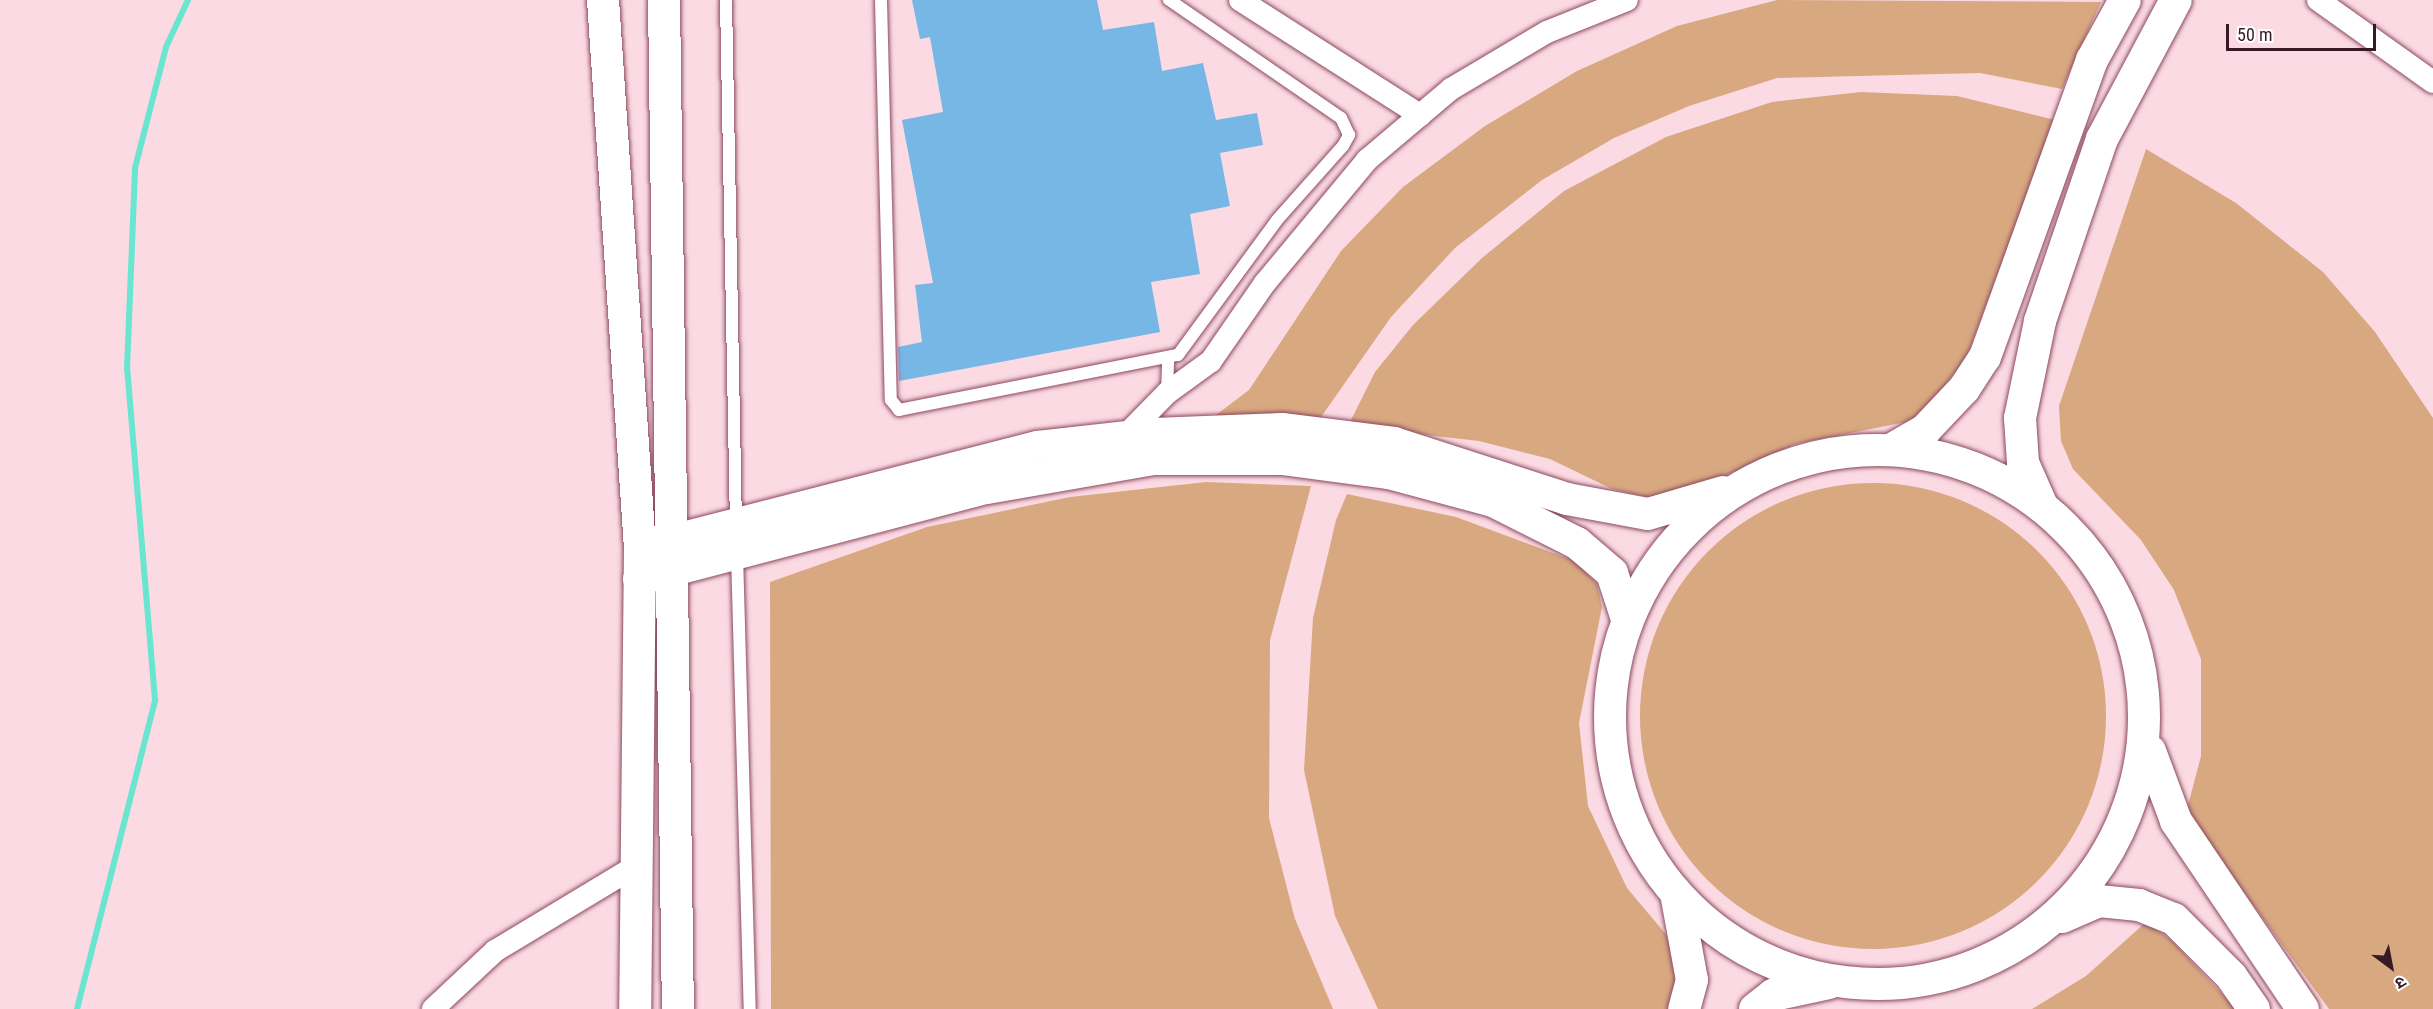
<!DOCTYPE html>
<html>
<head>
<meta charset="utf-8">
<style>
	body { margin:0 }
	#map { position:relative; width:2433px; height:1009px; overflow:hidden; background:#fbdae3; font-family:"Roboto Condensed","Noto Sans Devanagari",sans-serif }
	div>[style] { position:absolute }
	.green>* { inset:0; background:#d8a881 }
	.round { border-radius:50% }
	.stream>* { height:6px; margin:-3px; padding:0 3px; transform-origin:3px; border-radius:3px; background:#6ae5cf }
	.building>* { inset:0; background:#76b7e5 }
	.roads { filter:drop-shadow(0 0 2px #8c495f) drop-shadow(0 0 2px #8c495f) }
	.lane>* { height:12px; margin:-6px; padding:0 6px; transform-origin:6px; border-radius:6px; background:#fff }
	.street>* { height:22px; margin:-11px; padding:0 11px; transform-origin:11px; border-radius:11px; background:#fff }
	.secondary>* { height:32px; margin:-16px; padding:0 16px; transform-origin:16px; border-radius:16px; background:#fff }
	.secondary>.ring { margin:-16px; padding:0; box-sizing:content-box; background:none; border:32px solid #fff; border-radius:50% }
	span { translate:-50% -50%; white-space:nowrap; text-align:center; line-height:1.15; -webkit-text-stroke:4.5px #fff; paint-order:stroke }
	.north { position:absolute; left:2361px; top:937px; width:60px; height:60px; -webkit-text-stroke:4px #fff; paint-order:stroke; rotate:148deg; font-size:16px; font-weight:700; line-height:24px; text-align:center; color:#371a23 }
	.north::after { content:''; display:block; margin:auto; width:21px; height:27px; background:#371a23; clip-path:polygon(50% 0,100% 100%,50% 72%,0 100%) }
	.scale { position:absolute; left:2226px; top:24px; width:150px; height:27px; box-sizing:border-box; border:3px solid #371a23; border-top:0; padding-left:8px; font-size:18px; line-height:21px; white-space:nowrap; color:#371a23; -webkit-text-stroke:4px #fff; paint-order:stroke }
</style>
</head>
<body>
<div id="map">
	<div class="green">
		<div style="clip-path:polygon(1777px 0,2101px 2px,2062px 89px,1980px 73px,1777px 78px,1689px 106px,1614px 138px,1542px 180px,1455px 248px,1391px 317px,1319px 420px,1204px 424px,1249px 390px,1341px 251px,1403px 187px,1485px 126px,1577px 71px,1677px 26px)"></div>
		<div style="clip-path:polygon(1861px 92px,1957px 96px,2055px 120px,1966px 359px,1916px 420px,1795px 444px,1668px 502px,1612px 489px,1550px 459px,1479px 441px,1348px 426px,1375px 372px,1413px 325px,1482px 258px,1564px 191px,1666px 137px,1772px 102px)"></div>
		<div style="clip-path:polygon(2146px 149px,2236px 203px,2323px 272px,2375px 332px,2433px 418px,2433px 1009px,2329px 1009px,2186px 813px,2201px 756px,2201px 659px,2174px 590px,2141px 540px,2073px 469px,2061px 441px,2059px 406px)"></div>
		<div style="clip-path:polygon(1206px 482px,1311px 486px,1270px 640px,1269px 818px,1295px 919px,1333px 1009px,771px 1009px,770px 582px,927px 527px,1070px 497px)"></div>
		<div class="round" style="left:1640px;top:483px;width:466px;height:466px"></div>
		<div style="clip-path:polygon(1347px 494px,1456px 517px,1575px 561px,1597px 584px,1602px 607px,1579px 723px,1588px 806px,1627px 888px,1669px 938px,1680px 977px,1672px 1009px,1378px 1009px,1335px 916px,1304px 770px,1313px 618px,1336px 520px)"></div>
		<div style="clip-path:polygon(2146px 922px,2172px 941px,2236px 1009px,2032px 1009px,2086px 976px)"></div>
	</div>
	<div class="stream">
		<div style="left:77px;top:1009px;width:319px;rotate:-75.8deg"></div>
		<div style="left:155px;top:700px;width:332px;rotate:-94.8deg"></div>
		<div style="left:127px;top:369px;width:201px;rotate:-87.7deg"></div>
		<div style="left:135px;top:168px;width:125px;rotate:-75.6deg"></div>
		<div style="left:166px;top:47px;width:52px;rotate:-64.9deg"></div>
	</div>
	<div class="building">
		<div style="clip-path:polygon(912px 0,1097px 0,1103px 30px,1154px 22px,1162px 71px,1203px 63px,1216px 120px,1257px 113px,1263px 145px,1220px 153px,1230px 206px,1190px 214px,1200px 274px,1151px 282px,1160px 332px,899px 381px,898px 347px,922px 342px,915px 285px,933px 283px,902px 120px,943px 112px,930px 37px,920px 39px)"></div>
	</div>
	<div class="roads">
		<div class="lane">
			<div style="left:726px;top:0;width:525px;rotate:88.91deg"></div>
			<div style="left:881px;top:0;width:400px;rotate:88.6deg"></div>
			<div style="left:891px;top:400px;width:13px;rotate:51deg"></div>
			<div style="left:899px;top:410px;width:284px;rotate:-11.2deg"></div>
			<div style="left:1178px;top:355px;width:167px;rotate:-53.7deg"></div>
			<div style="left:1277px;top:220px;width:99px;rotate:-48.3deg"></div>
			<div style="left:1343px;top:146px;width:13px;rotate:-61deg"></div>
			<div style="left:1349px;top:135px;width:19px;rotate:-115deg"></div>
			<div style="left:1341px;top:118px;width:209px;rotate:-145.5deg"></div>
			<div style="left:1167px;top:393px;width:36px;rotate:-88deg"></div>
			<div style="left:737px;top:554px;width:455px;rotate:88.4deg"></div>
		</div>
		<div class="street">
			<div style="left:1240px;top:0;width:214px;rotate:32.6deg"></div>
			<div style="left:2318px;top:0;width:141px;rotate:35.5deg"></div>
			<div style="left:1123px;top:438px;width:63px;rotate:-45.6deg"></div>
			<div style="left:1167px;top:393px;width:54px;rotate:-36deg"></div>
			<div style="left:1211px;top:361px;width:95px;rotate:-55.3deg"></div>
			<div style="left:1265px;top:283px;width:160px;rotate:-50.3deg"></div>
			<div style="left:1367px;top:160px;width:110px;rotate:-40.2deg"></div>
			<div style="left:1451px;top:89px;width:112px;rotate:-30.7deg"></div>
			<div style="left:1547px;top:32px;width:86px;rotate:-21.8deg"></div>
			<div style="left:433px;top:1009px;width:85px;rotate:-43.1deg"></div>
			<div style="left:495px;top:951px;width:165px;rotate:-31.1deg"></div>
		</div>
		<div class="secondary">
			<div style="left:603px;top:0;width:550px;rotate:86.14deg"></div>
			<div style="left:640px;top:549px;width:460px;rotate:90.6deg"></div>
			<div style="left:664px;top:0;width:1009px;rotate:89.21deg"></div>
			<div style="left:1892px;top:449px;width:39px;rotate:-30deg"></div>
			<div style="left:1926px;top:429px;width:55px;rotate:-46.5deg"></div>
			<div style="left:1964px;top:389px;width:38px;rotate:-57deg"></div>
			<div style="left:1985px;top:357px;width:316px;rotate:-70.2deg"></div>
			<div style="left:2092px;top:60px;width:68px;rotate:-61.2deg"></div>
			<div class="ring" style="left:1610px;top:450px;width:502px;height:502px"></div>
			<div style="left:2042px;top:506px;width:47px;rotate:-113.8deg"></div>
			<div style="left:2023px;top:463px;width:45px;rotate:-93.8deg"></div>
			<div style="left:2020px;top:418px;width:99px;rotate:-78.3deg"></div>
			<div style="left:2040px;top:321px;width:192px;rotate:-71.2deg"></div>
			<div style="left:2102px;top:139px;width:157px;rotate:-62deg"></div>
			<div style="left:640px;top:549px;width:411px;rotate:-14.4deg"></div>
			<div style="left:1038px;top:447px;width:117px;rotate:-6.4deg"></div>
			<div style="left:1154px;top:434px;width:128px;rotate:-2.2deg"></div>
			<div style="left:1282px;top:429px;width:113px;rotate:7.1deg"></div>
			<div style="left:1394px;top:443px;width:182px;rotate:17.9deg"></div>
			<div style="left:1567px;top:499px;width:82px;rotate:10.5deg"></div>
			<div style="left:1648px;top:514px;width:78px;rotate:-16.3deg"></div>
			<div style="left:639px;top:579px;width:360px;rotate:-14.7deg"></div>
			<div style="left:987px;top:488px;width:169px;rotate:-9.9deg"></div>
			<div style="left:1153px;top:459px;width:129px"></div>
			<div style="left:1282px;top:459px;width:108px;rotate:7.5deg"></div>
			<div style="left:1389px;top:473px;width:108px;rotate:15.1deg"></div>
			<div style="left:1493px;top:501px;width:94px;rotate:26.6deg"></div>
			<div style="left:1577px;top:543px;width:46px;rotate:40.6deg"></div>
			<div style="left:1612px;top:573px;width:45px;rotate:72deg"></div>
			<div style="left:2150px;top:751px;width:75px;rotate:69.6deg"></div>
			<div style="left:2176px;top:821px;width:227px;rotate:56deg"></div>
			<div style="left:1676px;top:893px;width:88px;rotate:79.6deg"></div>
			<div style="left:1692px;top:980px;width:30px;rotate:105deg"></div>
			<div style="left:2062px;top:917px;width:40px;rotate:-23.4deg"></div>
			<div style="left:2099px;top:901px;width:40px;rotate:5.7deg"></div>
			<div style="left:2139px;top:905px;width:38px;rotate:22deg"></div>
			<div style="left:2174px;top:919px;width:81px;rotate:45deg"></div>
			<div style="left:2231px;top:976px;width:40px;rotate:55.1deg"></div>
			<div style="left:1755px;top:1009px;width:23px;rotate:-38deg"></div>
			<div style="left:1773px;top:995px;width:57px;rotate:-12.1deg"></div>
		</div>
	</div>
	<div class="north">उ</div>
	<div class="scale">50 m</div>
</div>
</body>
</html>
